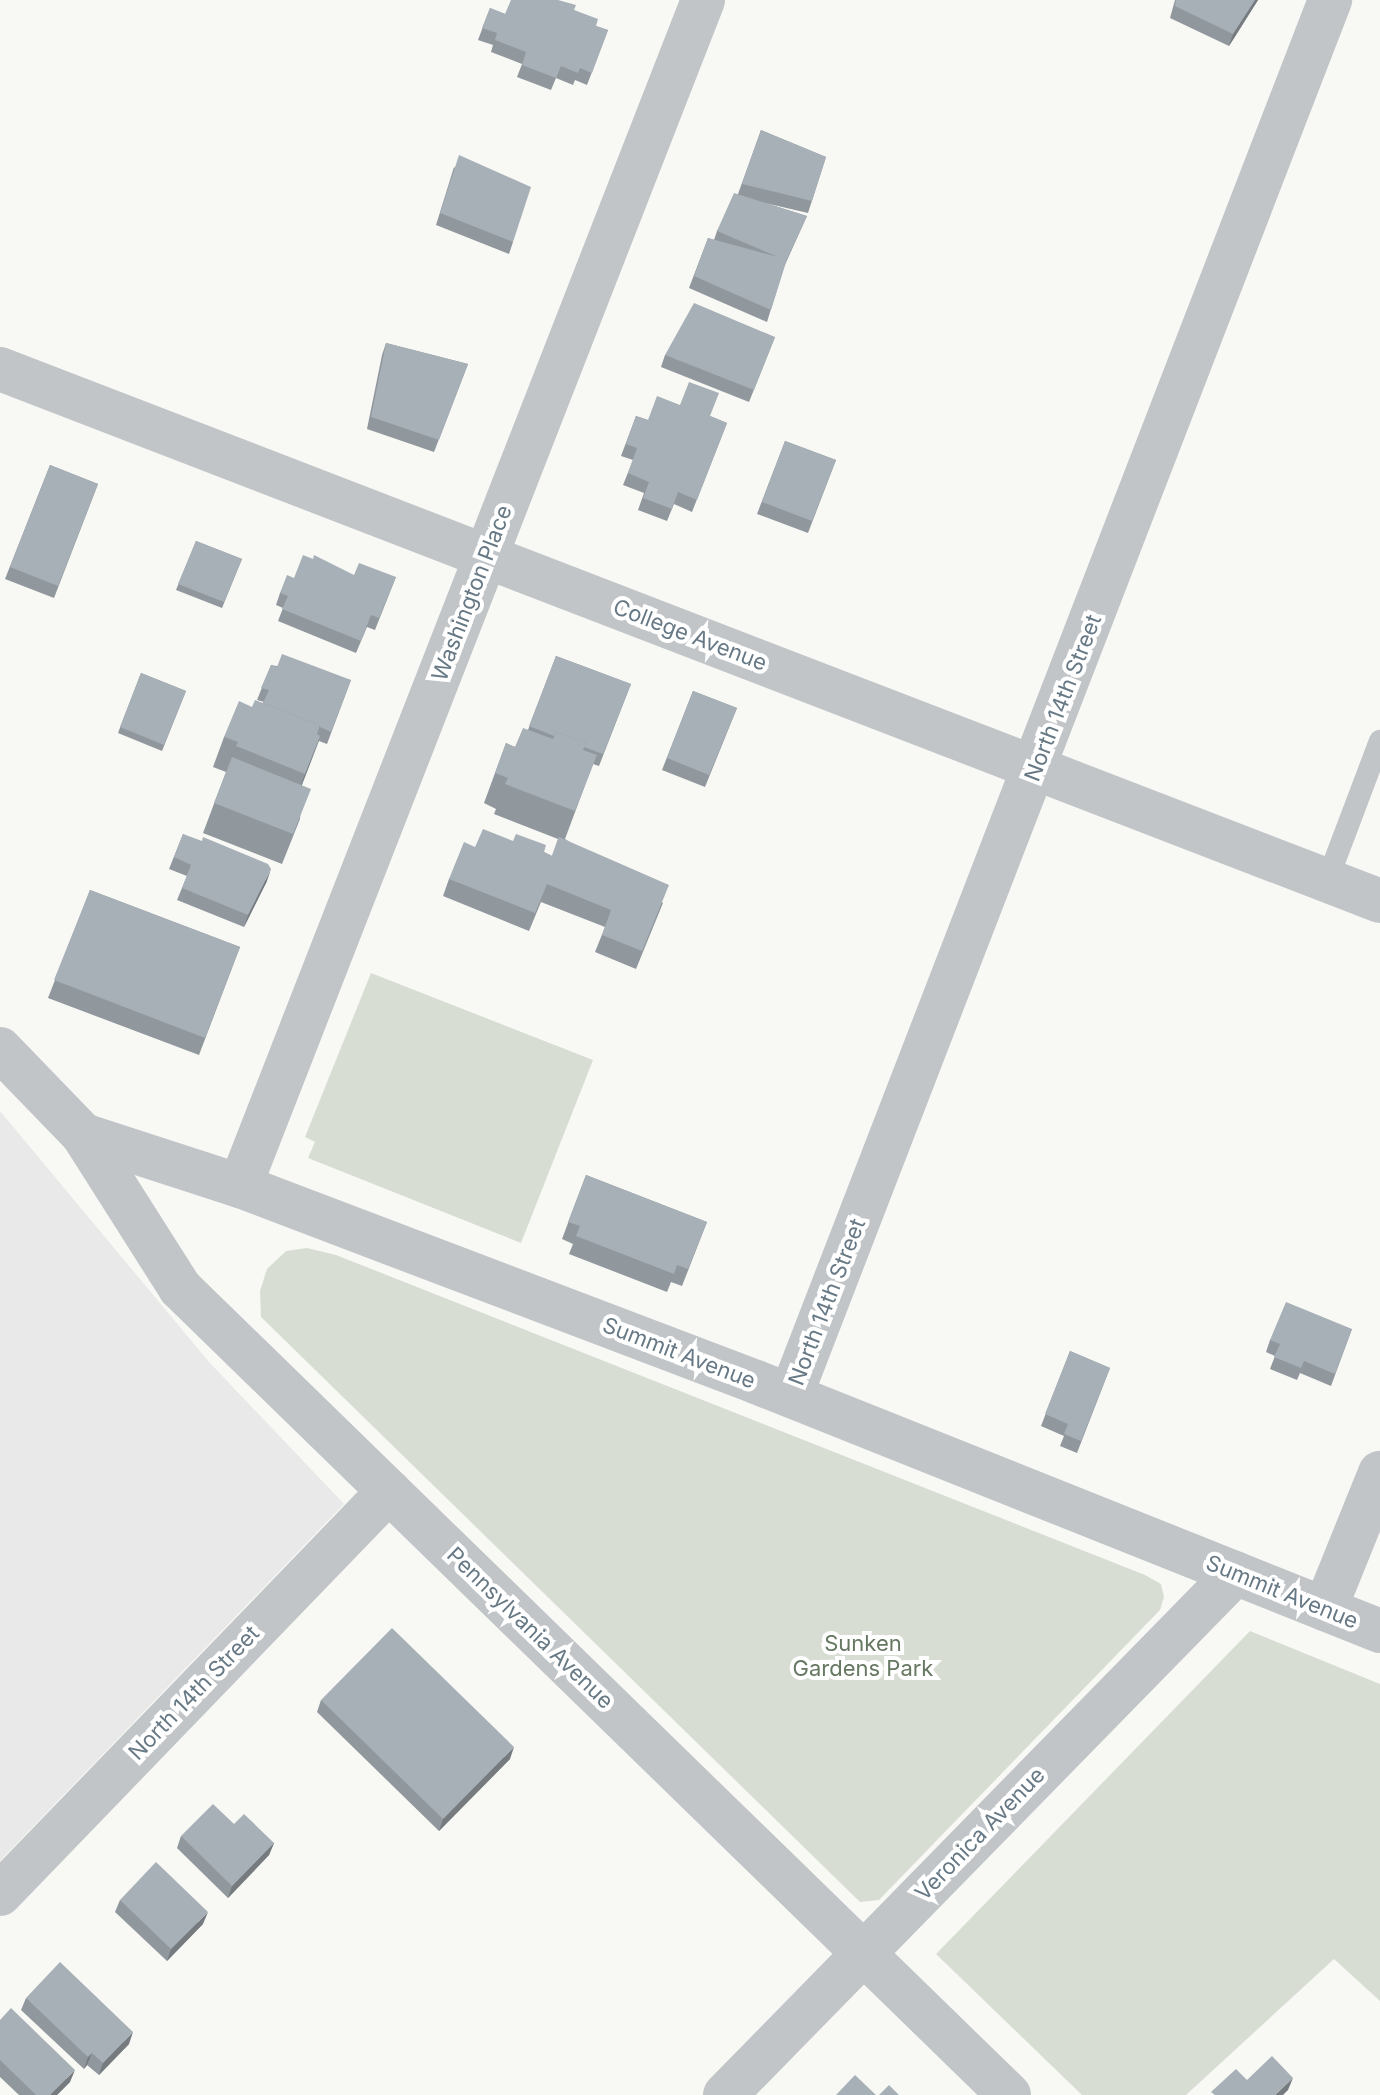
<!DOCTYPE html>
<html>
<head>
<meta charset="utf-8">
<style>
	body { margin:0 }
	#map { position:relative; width:1380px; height:2095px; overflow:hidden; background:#f8f8f5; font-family:Inter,sans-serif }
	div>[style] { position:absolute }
	.built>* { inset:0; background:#e8e9e8 }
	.green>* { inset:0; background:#d8ddd4 }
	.service>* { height:22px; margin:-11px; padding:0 11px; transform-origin:11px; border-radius:11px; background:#c1c5c8 }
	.minor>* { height:44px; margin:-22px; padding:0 22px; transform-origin:22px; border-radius:22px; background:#c1c5c8 }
	.wall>* { inset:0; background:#90979d }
	.shaded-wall>* { inset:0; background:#757b7f }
	.building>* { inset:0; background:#a7b0b6 }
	span { translate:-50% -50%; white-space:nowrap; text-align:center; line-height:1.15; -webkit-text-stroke:8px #fff; paint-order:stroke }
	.street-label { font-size:22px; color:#677985 }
	.park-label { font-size:22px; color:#677862 }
</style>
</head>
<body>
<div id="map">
	<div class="built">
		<div style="clip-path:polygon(0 1111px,209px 1362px,344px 1504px,0 1861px)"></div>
	</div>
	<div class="green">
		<div style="clip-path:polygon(371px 973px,593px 1060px,521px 1243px,308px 1158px,315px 1142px,305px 1137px)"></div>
		<div style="clip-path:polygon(307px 1248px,336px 1255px,1145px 1575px,1161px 1584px,1164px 1597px,1160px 1610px,879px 1900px,860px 1902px,261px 1317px,260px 1291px,267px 1269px,286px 1251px)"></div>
		<div style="clip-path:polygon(1250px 1631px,1380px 1684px,1380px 2001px,1334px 1959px,1186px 2095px,1082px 2095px,936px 1954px)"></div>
	</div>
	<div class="service">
		<div style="left:1327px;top:881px;width:150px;rotate:-69.3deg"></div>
	</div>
	<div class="minor">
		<div style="left:0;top:369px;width:1479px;rotate:21.08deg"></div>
		<div style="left:0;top:1049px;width:120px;rotate:46deg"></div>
		<div style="left:83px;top:1135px;width:165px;rotate:18deg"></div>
		<div style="left:240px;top:1186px;width:552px;rotate:20.8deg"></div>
		<div style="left:756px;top:1382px;width:672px;rotate:21.75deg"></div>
		<div style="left:83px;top:1135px;width:181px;rotate:57.6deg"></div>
		<div style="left:180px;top:1288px;width:1157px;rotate:44.23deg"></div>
		<div style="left:240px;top:1186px;width:1273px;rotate:-68.67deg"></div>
		<div style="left:791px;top:1395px;width:1496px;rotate:-68.87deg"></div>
		<div style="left:1325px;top:1609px;width:147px;rotate:-68deg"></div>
		<div style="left:0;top:1894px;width:560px;rotate:-46.01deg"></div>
		<div style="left:725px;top:2095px;width:730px;rotate:-45.61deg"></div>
	</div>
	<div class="wall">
		<div style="clip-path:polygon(1175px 0,1258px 0,1229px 46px,1170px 18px)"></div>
		<div style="clip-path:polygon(490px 8px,505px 14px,574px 10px,596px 26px,608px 30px,587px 85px,575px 80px,573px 85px,556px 78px,551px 90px,517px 77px,522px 64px,491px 52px,493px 45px,478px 40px)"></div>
		<div style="clip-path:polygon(761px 130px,826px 157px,808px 213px,765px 203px,807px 216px,784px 267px,767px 322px,689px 288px,708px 238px,714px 240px,717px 231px,738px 194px)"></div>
		<div style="clip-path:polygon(454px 167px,513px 242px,509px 254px,436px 225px)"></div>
		<div style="clip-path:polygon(775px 337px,749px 402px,661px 367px,665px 355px)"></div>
		<div style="clip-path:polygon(386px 343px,468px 364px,434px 452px,367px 429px,382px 355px)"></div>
		<div style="clip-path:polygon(636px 416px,648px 420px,710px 416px,727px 423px,692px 512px,674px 504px,667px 521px,638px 510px,644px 493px,623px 485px,633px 460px,621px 456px)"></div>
		<div style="clip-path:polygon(785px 441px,836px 460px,808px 533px,757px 514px)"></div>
		<div style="clip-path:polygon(50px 465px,98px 484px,54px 598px,5px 579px)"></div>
		<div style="clip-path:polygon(196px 541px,242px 559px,222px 608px,176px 590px)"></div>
		<div style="clip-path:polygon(354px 575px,396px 577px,375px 630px,367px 627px,356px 653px,278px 621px,283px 608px,276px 605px,280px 593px,294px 578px)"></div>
		<div style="clip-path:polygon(556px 656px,631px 684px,599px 766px,593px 764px,565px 839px,663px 903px,636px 969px,595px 952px,605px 927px,541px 902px,529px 931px,443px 896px,449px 879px,475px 847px,544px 852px,552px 856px,558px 839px,494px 814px,496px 809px,484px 803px,506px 743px,515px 747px,528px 730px)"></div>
		<div style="clip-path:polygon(271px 665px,351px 680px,327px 744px,319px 741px,302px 785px,300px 819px,282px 864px,203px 833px,226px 772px,213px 767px,224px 737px,252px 707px,263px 703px,264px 702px,257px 700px)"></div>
		<div style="clip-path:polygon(141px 673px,186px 691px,162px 751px,118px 733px)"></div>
		<div style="clip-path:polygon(693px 691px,737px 708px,705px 787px,662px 770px)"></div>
		<div style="clip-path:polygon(183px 834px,267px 881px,244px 927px,177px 900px,187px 876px,169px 869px)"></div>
		<div style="clip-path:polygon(90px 890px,240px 947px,199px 1055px,48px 998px)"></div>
		<div style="clip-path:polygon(586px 1175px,707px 1222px,682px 1286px,671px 1282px,667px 1292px,569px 1254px,573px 1244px,562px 1239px)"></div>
		<div style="clip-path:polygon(1352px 1329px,1331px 1386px,1300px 1373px,1297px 1380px,1270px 1369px,1275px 1356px,1266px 1352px,1270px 1340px)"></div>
		<div style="clip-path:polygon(1070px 1351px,1110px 1368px,1077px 1453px,1060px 1446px,1064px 1436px,1041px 1426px)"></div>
		<div style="clip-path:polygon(321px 1700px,510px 1759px,439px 1831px,317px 1712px)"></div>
		<div style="clip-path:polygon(234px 1824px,274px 1843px,269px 1855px,228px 1898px,177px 1848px,181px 1836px)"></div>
		<div style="clip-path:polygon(120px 1900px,203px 1924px,167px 1961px,115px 1912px)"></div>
		<div style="clip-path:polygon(26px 1998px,129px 2044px,99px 2075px,87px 2065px,84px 2069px,21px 2010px)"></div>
		<div style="clip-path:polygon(0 2020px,70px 2082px,57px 2095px,19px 2095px,0 2077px)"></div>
	</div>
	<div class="shaded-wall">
		<div style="clip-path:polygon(1255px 0,1258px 0,1229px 46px,1233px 34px)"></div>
		<div style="clip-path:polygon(320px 736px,309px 766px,294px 804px,305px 774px)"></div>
		<div style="clip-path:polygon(271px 869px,267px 881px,244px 927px,248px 915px)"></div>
		<div style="clip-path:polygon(514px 1747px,510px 1759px,439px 1831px,443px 1819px)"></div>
		<div style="clip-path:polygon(274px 1843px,269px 1855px,228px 1898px,232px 1886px)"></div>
		<div style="clip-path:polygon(208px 1912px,203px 1924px,167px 1961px,171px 1949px)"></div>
		<div style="clip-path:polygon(133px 2032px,129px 2044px,99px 2075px,103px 2063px)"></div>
		<div style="clip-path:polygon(92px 2053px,87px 2065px,84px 2069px,88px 2057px)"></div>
		<div style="clip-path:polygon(75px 2070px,70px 2082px,57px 2095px,50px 2095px)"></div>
		<div style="clip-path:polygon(1293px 2078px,1288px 2090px,1283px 2095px,1275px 2095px)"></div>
	</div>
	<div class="building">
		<div style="clip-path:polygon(511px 0,558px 0,576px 5px,574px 10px,598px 19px,596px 26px,608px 30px,592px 73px,580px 68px,578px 73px,561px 66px,556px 78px,522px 65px,526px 52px,495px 40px,497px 33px,482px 28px,490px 8px,505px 14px)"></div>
		<div style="clip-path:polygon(1176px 0,1255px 0,1233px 34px,1175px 6px)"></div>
		<div style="clip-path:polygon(761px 130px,826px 157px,812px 201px,742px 184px)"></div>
		<div style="clip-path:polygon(459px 155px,531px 187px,513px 242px,440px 213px)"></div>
		<div style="clip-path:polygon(734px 193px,807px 216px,787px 259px,771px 310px,694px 276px,708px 238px,778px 257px,717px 231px)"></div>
		<div style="clip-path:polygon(694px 303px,775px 337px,754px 390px,665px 355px)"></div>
		<div style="clip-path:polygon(386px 343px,468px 364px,439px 440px,371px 417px)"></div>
		<div style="clip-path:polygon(689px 382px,719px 393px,710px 416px,727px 423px,697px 500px,678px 492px,672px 509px,643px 498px,649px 482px,628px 473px,637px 448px,626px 444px,636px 416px,648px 420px,657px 396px,680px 405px)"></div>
		<div style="clip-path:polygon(785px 441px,836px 460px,812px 521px,762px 502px)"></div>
		<div style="clip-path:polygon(50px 465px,98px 484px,58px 586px,10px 567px)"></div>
		<div style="clip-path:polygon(196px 541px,242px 559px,224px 602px,178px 584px)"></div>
		<div style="clip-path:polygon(303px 555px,313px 559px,314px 555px,354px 575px,359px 563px,396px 577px,379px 618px,371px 615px,361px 641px,282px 609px,288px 596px,280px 593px,287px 575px,294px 578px)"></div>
		<div style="clip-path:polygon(282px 654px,351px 680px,331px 732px,320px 727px,320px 725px,263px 703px,269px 690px,261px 688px,271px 665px,277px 667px)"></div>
		<div style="clip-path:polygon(556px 656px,631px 684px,603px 754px,584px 747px,586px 743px,556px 732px,554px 736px,529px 726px)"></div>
		<div style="clip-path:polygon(141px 673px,186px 691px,164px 745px,120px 727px)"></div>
		<div style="clip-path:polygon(693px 691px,737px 708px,709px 775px,667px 758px)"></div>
		<div style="clip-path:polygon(255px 700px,320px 725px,317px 734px,320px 736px,305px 774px,236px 746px,238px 742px,224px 737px,239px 701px,252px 707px)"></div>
		<div style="clip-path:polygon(523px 728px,553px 739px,556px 732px,586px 743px,583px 750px,597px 755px,575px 811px,505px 784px,508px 778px,495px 773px,506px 743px,515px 747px)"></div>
		<div style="clip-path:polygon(232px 757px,311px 789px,293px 834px,214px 803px)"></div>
		<div style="clip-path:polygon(483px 829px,513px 841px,516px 834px,546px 845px,544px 852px,552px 856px,559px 837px,669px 885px,642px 951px,602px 935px,611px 910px,547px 884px,535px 913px,449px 879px,464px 842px,475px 847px)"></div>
		<div style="clip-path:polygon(183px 834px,202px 841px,203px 837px,268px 864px,271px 869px,248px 915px,182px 888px,191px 865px,174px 857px)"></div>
		<div style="clip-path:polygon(90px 890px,240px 947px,205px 1038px,54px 980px)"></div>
		<div style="clip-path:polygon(586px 1175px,707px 1222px,688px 1269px,677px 1265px,674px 1274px,576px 1236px,580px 1226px,568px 1222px)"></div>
		<div style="clip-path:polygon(1286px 1302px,1352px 1329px,1335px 1374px,1304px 1361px,1301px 1368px,1274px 1357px,1280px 1344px,1270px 1340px)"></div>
		<div style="clip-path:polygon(1070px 1351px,1110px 1368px,1081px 1441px,1064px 1434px,1068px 1424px,1045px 1414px)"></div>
		<div style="clip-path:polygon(392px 1628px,514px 1747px,443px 1819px,321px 1700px)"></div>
		<div style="clip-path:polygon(213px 1804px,234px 1824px,244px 1814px,274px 1843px,232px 1886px,181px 1836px)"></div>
		<div style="clip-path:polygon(156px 1862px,208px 1912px,171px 1949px,120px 1900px)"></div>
		<div style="clip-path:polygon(60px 1962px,133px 2032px,103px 2063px,92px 2053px,88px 2057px,26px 1998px)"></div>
		<div style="clip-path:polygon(11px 2008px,75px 2070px,50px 2095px,36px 2095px,0 2060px,0 2020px)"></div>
		<div style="clip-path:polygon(1272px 2056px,1293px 2078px,1275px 2095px,1215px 2095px,1211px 2092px,1236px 2069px,1247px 2080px)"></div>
		<div style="clip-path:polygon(855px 2075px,876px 2095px,836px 2095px)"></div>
		<div style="clip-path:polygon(889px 2085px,899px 2095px,879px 2095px)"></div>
	</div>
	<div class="street-label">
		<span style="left:472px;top:593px;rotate:-69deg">Washington Place</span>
		<span style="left:690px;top:635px;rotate:21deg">College Avenue</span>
		<span style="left:1063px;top:698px;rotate:-69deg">North 14th Street</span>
		<span style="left:827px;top:1302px;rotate:-69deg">North 14th Street</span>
		<span style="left:679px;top:1353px;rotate:21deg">Summit Avenue</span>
		<span style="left:1282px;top:1592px;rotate:22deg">Summit Avenue</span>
		<span style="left:530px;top:1628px;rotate:44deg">Pennsylvania Avenue</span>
		<span style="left:194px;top:1693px;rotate:-46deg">North 14th Street</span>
		<span style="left:980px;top:1834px;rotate:-46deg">Veronica Avenue</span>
	</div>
	<div class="park-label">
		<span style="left:863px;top:1656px">Sunken<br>Gardens Park</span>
	</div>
</div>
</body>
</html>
